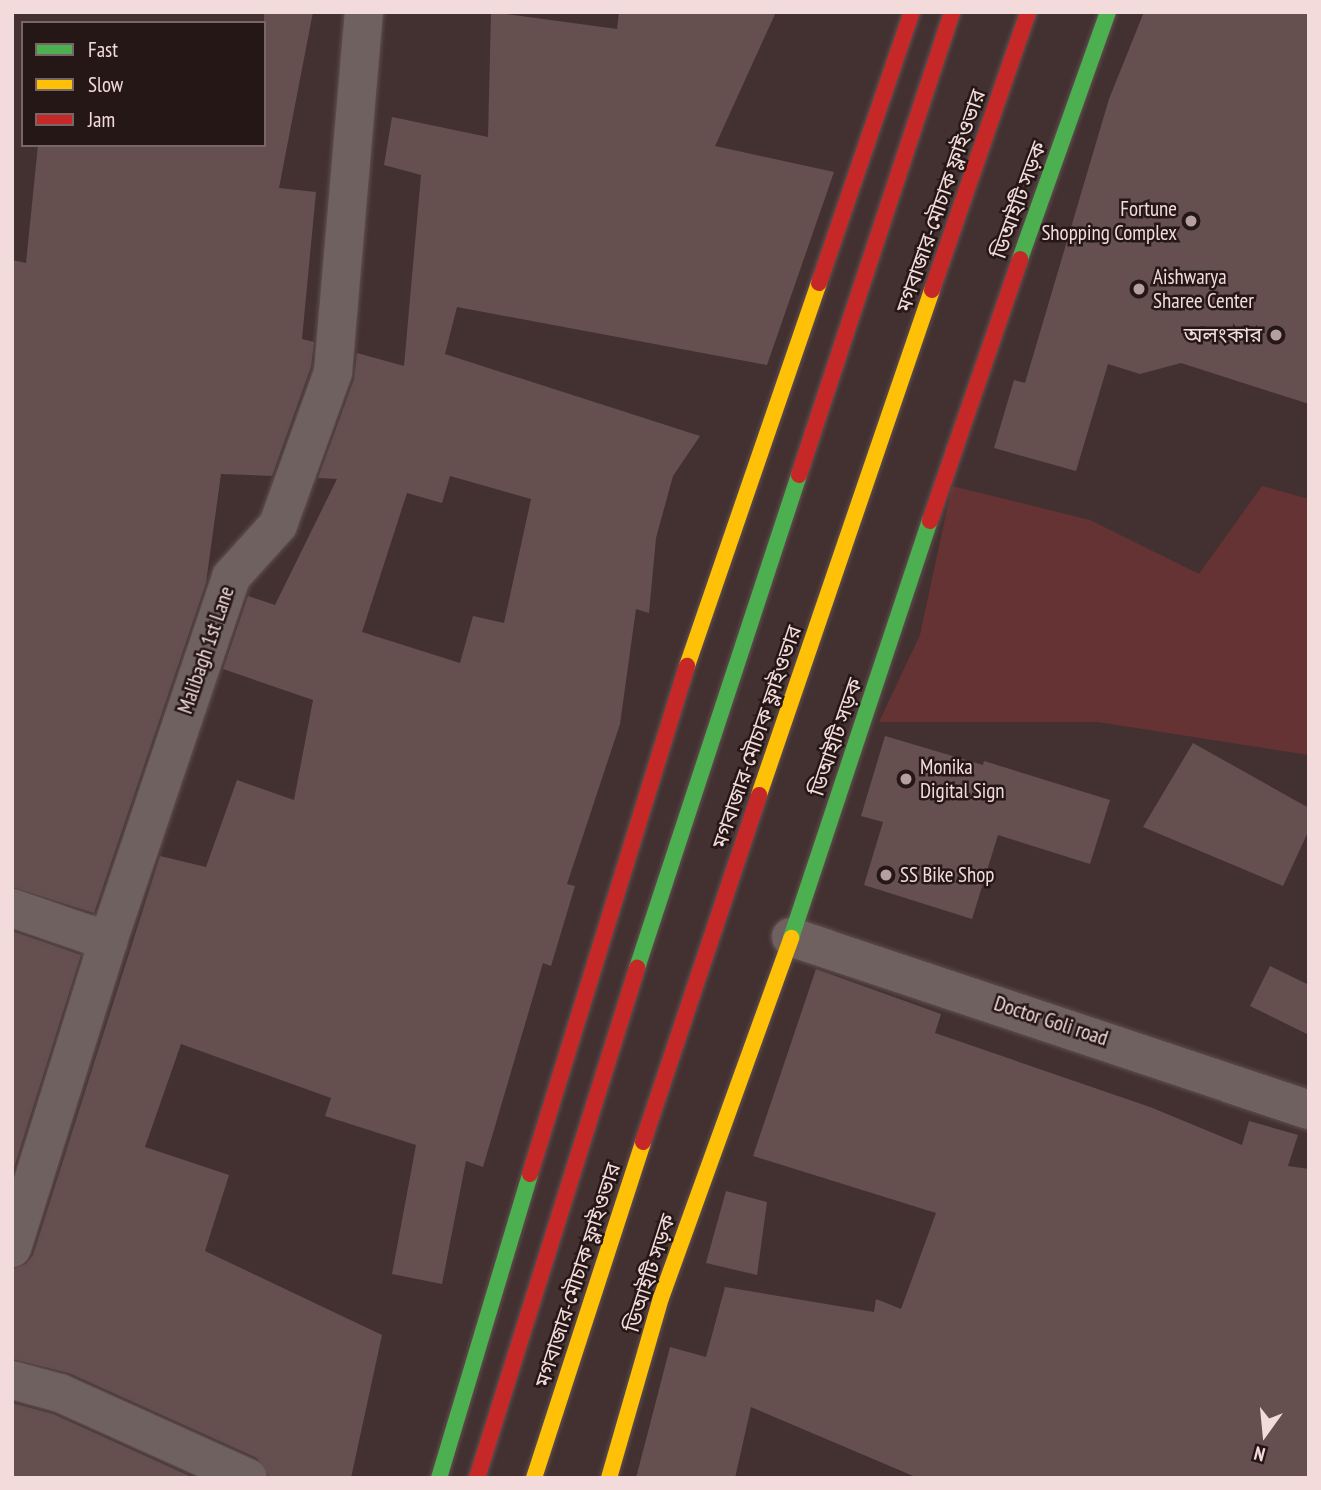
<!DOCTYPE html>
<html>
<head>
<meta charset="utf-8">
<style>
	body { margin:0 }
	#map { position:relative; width:1321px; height:1490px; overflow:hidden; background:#433131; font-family:"PT Sans Narrow","Noto Sans Bengali",sans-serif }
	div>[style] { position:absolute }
	.green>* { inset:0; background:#663334 }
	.building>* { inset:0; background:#664f4f }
	.roads { filter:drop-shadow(0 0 2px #615050) drop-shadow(0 0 2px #615050) }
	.street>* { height:38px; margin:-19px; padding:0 19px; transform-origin:19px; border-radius:19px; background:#706161 }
	.fast>* { height:16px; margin:-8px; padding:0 8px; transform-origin:8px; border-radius:8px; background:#4caf50 }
	.slow>* { height:16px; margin:-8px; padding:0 8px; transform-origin:8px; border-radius:8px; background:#ffc107 }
	.jam>* { height:16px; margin:-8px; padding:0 8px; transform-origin:8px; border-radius:8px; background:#c62828 }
	.dots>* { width:19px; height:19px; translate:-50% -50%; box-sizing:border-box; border:4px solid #261717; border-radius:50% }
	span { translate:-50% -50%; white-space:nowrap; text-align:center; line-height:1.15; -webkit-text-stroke:5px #261717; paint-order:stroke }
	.street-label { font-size:21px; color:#f2dbda }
	.poi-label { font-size:21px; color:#f2dbda }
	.right { translate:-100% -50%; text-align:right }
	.left { translate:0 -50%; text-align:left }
	.frame { position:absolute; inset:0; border:14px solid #f2dbda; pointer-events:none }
	.legend { position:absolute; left:21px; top:21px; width:245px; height:126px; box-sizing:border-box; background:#261717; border:2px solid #786565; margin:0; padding:9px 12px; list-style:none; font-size:21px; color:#f2dbda }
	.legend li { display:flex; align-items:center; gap:14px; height:35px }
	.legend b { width:35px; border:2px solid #786565 }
	.north { position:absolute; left:1230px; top:1399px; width:70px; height:70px; -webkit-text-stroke:5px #261717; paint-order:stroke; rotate:195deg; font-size:19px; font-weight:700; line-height:28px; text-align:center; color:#f2dbda }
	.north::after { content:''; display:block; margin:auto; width:24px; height:32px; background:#f2dbda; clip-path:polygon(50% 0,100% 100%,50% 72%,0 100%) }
</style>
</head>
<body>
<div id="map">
	<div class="green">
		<div style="clip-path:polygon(952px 486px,1090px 520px,1199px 574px,1262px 486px,1309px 499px,1309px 755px,1098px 722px,879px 722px,920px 635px)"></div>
	</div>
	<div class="building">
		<div style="clip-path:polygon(264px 12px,313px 12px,279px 188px,316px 192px,302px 339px,314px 342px,311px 367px,272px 476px,221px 474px,206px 583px,94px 913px,12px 887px,12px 260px,26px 263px,38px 145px,264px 145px)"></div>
		<div style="clip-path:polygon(evenodd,491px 12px,617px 29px,619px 12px,776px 12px,715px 146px,834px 172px,767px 365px,457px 307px,445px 354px,700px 436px,673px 476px,656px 538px,649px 613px,636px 609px,620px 724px,567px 884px,575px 886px,551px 966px,543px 963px,483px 1167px,466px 1161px,442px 1284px,392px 1274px,416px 1145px,325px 1116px,331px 1098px,181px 1044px,145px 1147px,229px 1175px,205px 1251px,382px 1335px,351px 1478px,270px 1478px,257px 1458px,69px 1373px,12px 1359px,12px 1269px,26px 1264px,33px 1255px,160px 856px,206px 867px,237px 780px,294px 800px,313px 700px,223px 669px,248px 596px,275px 605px,337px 479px,318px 478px,354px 379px,357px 353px,404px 366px,421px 175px,384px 165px,392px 117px,488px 137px,491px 12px,450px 476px,531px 499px,504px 623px,473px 616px,460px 663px,362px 632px,407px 493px,442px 503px,450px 476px)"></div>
		<div style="clip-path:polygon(1144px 12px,1309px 12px,1309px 404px,1181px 363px,1140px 374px,1108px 364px,1076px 471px,994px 448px,1014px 380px,1025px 383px,1109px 99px)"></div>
		<div style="clip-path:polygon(885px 736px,983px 765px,984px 761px,1110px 800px,1090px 864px,998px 835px,972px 919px,864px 885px,883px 822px,861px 816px)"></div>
		<div style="clip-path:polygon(1193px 743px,1309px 808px,1309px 830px,1283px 886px,1143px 827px)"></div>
		<div style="clip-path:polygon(12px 931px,81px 955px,12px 1174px)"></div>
		<div style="clip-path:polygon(1270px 966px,1309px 985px,1309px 1035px,1250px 1006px)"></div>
		<div style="clip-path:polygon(816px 969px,941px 1014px,935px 1033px,1150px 1107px,1242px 1145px,1249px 1121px,1298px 1135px,1288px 1166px,1309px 1169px,1309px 1478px,918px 1478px,751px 1407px,735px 1478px,636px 1478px,670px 1347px,706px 1357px,725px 1287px,874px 1312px,876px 1299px,901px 1309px,936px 1213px,753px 1156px)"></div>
		<div style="clip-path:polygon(726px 1191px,767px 1202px,757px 1275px,706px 1263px)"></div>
		<div style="clip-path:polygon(12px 1403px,53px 1414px,194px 1478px,12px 1478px)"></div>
	</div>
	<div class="roads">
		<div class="street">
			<div style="left:12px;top:908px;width:102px;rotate:19deg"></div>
			<div style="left:791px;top:937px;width:546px;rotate:18.47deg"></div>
			<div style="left:12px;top:1248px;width:322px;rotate:-72.6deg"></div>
			<div style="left:108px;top:941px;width:384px;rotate:-71.3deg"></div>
			<div style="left:231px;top:577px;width:70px;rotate:-47.9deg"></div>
			<div style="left:278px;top:525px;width:163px;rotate:-70.2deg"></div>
			<div style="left:333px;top:372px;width:361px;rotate:-85.1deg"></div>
			<div style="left:12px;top:1380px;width:50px;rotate:15.2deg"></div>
			<div style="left:60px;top:1393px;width:206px;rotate:24.3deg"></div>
		</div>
		<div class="fast">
			<div style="left:1020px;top:259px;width:262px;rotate:-70.4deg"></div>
			<div style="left:791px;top:938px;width:440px;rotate:-71.6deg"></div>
			<div style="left:637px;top:968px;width:519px;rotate:-71.81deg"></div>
			<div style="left:439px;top:1478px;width:317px;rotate:-73.3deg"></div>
		</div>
		<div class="slow">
			<div style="left:687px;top:666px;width:405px;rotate:-71deg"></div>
			<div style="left:759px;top:795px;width:534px;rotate:-71.09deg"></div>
			<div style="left:534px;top:1478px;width:353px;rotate:-72deg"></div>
			<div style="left:609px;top:1478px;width:187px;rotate:-73.9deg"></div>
			<div style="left:661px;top:1298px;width:383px;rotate:-70.1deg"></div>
		</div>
		<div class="jam">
			<div style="left:819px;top:283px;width:287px;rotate:-71.1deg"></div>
			<div style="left:932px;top:290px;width:294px;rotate:-70.9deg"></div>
			<div style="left:799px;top:475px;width:488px;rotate:-71.7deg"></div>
			<div style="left:930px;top:521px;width:277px;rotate:-71deg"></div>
			<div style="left:643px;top:1142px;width:366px;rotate:-71.5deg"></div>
			<div style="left:530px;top:1174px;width:532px;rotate:-72.83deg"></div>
			<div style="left:477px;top:1478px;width:535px;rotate:-72.58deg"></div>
		</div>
	</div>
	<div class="dots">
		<div style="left:1191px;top:221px;background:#b5a09f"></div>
		<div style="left:1139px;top:289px;background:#b5a09f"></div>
		<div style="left:1276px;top:335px;background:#b5a09f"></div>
		<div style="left:906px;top:779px;background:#b5a09f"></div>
		<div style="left:886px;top:875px;background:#b5a09f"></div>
	</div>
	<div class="street-label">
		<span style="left:1019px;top:200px;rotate:-70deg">ডিআইটি সড়ক</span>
		<span style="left:941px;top:201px;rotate:-71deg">মগবাজার-মৌচাক ফ্লাইওভার</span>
		<span style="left:206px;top:650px;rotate:-71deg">Malibagh 1st Lane</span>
		<span style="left:757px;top:737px;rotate:-71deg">মগবাজার-মৌচাক ফ্লাইওভার</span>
		<span style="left:836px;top:737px;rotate:-71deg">ডিআইটি সড়ক</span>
		<span style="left:1051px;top:1021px;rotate:18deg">Doctor Goli road</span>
		<span style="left:650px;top:1273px;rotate:-72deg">ডিআইটি সড়ক</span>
		<span style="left:578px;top:1275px;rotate:-72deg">মগবাজার-মৌচাক ফ্লাইওভার</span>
	</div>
	<div class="poi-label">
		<span class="right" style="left:1177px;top:221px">Fortune<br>Shopping Complex</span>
		<span class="left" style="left:1153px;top:289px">Aishwarya<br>Sharee Center</span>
		<span class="right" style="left:1262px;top:335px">অলংকার</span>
		<span class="left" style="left:920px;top:779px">Monika<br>Digital Sign</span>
		<span class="left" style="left:900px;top:875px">SS Bike Shop</span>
	</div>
	<div class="frame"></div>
	<ul class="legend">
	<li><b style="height:9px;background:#4caf50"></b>Fast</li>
	<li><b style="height:9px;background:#ffc107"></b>Slow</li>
	<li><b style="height:9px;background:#c62828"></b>Jam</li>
	</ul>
	<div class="north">N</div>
</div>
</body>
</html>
